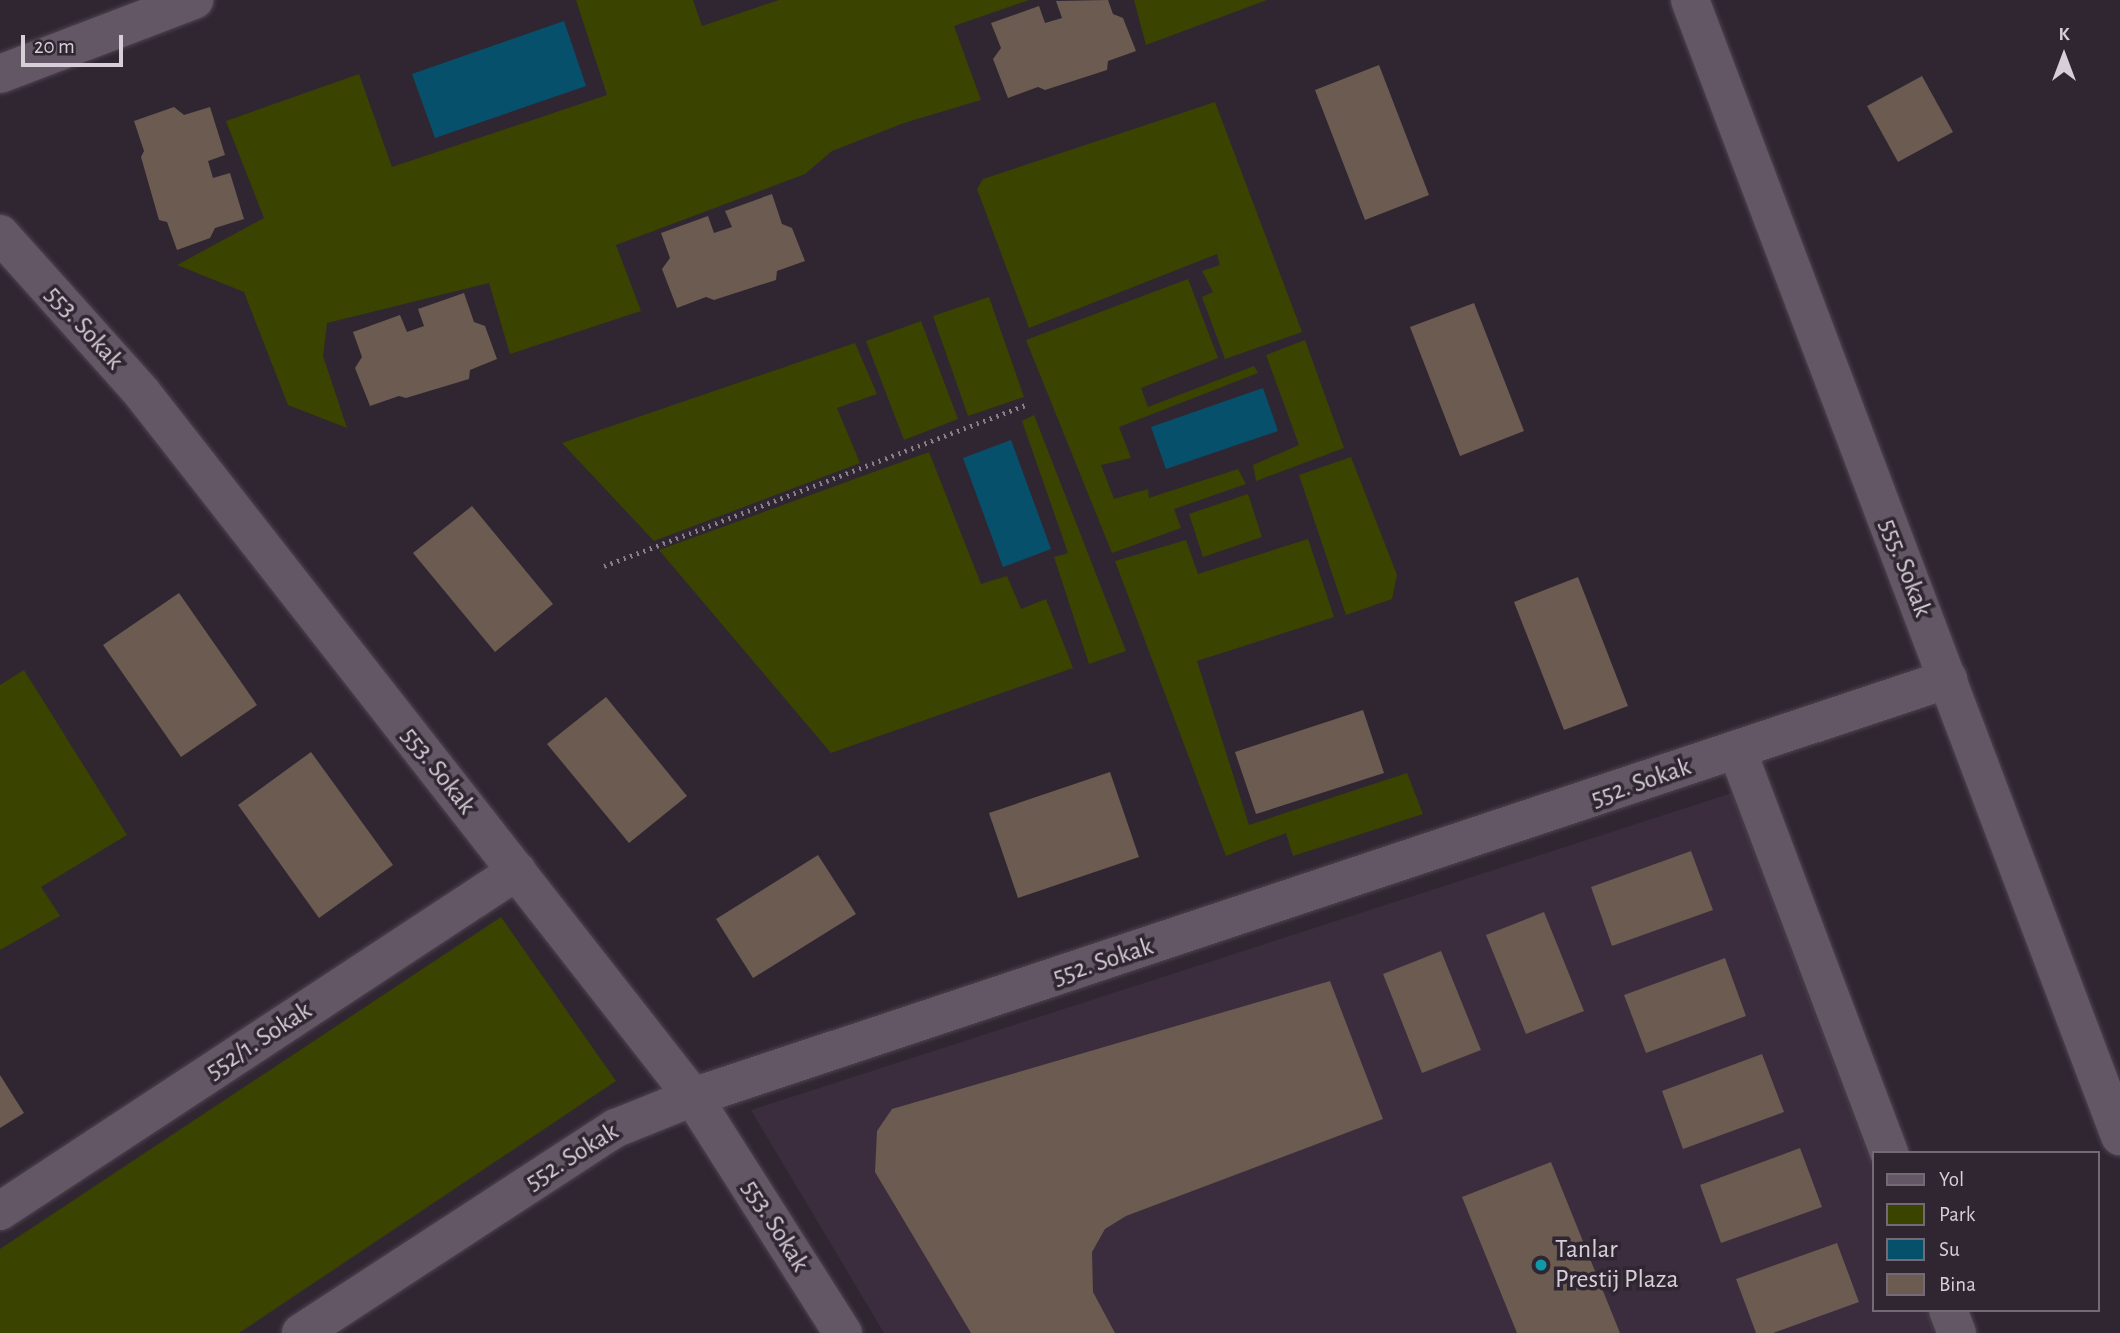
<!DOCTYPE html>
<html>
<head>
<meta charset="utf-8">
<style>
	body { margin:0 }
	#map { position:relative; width:2120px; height:1333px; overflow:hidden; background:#302632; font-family:"Alegreya Sans",sans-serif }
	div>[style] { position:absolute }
	.built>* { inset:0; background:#3b2c3e }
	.green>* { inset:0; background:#3a4300 }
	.water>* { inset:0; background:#07506b }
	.building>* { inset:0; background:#6b5b50 }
	.path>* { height:4.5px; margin-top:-2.25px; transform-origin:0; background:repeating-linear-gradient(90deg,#877f89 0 2px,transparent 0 7px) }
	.roads { filter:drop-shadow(0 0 2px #4d444f) drop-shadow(0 0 2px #4d444f) }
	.minor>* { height:38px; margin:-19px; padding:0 19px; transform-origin:19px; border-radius:19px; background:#635765 }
	.dots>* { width:19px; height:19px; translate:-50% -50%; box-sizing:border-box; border:4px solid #302632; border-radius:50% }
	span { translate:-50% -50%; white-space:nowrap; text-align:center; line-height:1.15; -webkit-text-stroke:7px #302632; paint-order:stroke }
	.street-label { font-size:26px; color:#d6cfd7 }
	.poi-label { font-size:26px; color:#d6cfd7 }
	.left { translate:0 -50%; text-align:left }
	.legend { position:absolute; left:1872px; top:1151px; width:228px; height:161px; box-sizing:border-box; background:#302632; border:2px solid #726a74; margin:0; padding:9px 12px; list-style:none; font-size:21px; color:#d6cfd7 }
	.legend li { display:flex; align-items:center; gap:14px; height:35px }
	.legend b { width:35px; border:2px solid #726a74 }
	.north { position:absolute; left:2029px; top:21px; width:70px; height:70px; -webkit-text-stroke:5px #302632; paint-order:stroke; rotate:0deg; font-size:19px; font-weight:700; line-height:28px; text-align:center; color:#d6cfd7 }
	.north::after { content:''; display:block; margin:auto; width:24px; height:32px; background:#d6cfd7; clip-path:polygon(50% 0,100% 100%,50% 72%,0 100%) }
	.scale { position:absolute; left:21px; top:35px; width:102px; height:32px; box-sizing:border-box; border:4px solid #d6cfd7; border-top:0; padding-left:9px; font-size:21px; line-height:24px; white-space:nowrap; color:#d6cfd7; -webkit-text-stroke:5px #302632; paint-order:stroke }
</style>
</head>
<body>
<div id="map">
	<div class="built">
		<div style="clip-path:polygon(1732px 793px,1873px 1168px,1873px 1310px,1927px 1310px,1935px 1333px,884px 1333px,751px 1110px)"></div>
	</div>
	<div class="green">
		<div style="clip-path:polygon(576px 0,693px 0,702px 26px,779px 0,1029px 0,954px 26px,981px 100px,904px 123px,832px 151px,805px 174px,616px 245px,641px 311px,510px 354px,489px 283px,327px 323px,323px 356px,347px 428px,288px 405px,244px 292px,177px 265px,264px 218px,226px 121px,359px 74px,392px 167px,607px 95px)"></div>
		<div style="clip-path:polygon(1134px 0,1267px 0,1146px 45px)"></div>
		<div style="clip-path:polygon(1215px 102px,1302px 332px,1225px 359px,1202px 297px,1213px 292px,1202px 271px,1220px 265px,1217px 254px,1029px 328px,977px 189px,983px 179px)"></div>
		<div style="clip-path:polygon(1188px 279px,1218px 358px,1141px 388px,1148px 407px,1254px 366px,1258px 373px,1119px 427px,1131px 458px,1101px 465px,1114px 499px,1148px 489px,1149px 498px,1238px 469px,1246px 484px,1174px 509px,1181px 528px,1112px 553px,1026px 340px)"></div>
		<div style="clip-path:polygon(989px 297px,1024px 397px,968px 416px,933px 316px)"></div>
		<div style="clip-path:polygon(921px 321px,958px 419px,904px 440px,866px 341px)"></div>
		<div style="clip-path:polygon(1305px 340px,1344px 448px,1256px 481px,1253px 465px,1299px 445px,1266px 355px)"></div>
		<div style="clip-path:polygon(855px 343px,877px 394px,837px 408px,860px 463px,654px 541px,562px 443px)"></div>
		<div style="clip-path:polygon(1034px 415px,1126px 651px,1089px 664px,1054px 557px,1068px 553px,1022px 421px)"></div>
		<div style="clip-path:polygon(929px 452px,981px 584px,1007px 576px,1021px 609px,1046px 599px,1073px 668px,831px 753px,659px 550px)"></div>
		<div style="clip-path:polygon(1351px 457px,1397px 575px,1392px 599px,1346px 615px,1299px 475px)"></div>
		<div style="clip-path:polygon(1248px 494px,1262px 537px,1203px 557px,1189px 514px)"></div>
		<div style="clip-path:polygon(1308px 539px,1334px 617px,1197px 661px,1249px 825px,1407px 773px,1423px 814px,1293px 856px,1286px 833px,1226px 856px,1115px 561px,1186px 540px,1198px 574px)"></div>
		<div style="clip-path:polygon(24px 670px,127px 835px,41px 887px,60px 916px,0 950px,0 685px)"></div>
		<div style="clip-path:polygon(501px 917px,616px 1081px,239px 1333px,0 1333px,0 1249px)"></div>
	</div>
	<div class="water">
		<div style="clip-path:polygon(564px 21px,586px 86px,435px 138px,412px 74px)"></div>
		<div style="clip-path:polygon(1263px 388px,1278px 431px,1166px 469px,1151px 427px)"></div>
		<div style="clip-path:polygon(1011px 440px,1051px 549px,1003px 567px,963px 458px)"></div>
	</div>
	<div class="building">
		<div style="clip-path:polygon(1108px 0,1113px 14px,1123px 18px,1136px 51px,1108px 61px,1107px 70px,1045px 90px,1038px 87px,1008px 98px,993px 59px,1001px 48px,991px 23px,1039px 6px,1045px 23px,1062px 18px,1056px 1px)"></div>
		<div style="clip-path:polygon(1379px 65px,1429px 195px,1365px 220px,1315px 90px)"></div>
		<div style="clip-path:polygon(1922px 76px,1953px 132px,1898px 162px,1867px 106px)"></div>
		<div style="clip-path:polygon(174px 107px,184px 115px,210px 107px,225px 155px,208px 161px,213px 178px,230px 173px,244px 219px,215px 228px,210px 238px,177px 250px,167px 222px,159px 220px,141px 157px,144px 151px,134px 121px)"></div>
		<div style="clip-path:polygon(772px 194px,782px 224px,792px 228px,805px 261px,777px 271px,776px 280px,714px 300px,706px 297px,677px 308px,662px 269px,670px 258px,661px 233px,708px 216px,714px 233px,732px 227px,725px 211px)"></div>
		<div style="clip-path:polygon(464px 293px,474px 322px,485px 326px,497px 359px,470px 370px,469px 379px,406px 398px,399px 396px,370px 406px,355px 368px,362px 357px,353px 332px,400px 315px,407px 332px,424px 326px,418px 309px)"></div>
		<div style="clip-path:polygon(1474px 303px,1524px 431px,1460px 456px,1410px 327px)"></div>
		<div style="clip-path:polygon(472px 506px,553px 604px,495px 652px,413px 553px)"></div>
		<div style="clip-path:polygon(1578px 577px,1628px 706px,1564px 730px,1514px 602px)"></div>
		<div style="clip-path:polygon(179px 593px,257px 705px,181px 757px,103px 645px)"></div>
		<div style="clip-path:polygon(606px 697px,687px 796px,629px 843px,547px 744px)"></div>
		<div style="clip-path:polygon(1363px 710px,1384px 773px,1256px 814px,1235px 752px)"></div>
		<div style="clip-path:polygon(311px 752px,393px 865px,319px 918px,238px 805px)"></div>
		<div style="clip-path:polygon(1110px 772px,1139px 857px,1018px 898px,989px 813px)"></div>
		<div style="clip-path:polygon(1691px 851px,1713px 910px,1612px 946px,1591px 887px)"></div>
		<div style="clip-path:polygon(818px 855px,856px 914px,753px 978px,716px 919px)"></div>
		<div style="clip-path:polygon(1544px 912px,1584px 1011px,1526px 1034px,1486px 935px)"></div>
		<div style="clip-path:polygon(1441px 951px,1481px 1050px,1422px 1073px,1383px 974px)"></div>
		<div style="clip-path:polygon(1725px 958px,1746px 1016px,1646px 1053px,1624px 995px)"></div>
		<div style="clip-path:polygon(1330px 981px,1383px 1119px,1126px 1216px,1105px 1229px,1092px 1252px,1093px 1292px,1115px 1333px,971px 1333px,875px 1172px,877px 1131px,892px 1109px)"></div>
		<div style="clip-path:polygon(1762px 1054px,1784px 1112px,1683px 1149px,1662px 1091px)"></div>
		<div style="clip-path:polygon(0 1075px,24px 1113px,0 1128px)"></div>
		<div style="clip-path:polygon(1800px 1148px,1822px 1207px,1721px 1243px,1700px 1185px)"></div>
		<div style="clip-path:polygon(1551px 1162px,1620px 1333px,1517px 1333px,1462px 1197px)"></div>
		<div style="clip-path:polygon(1837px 1243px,1859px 1302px,1773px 1333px,1756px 1333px,1736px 1279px)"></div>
	</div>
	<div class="path">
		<div style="left:604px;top:566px;width:451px;rotate:-20.9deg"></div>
	</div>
	<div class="roads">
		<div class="minor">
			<div style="left:1690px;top:0;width:1215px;rotate:69.27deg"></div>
			<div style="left:0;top:74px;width:208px;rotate:-20.9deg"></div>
			<div style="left:0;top:234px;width:213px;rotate:48.2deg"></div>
			<div style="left:142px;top:393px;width:894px;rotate:51.95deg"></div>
			<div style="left:693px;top:1097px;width:280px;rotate:57.6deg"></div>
			<div style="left:1737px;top:750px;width:431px;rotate:69.3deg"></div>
			<div style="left:0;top:1211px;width:619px;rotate:-33.33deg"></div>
			<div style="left:1948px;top:1310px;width:25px;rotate:69deg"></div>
			<div style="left:301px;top:1333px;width:376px;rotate:-33.1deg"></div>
			<div style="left:616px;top:1128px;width:83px;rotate:-21.9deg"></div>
			<div style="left:693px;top:1097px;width:1323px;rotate:-18.42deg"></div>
		</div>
	</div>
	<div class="dots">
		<div style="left:1541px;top:1265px;background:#0f9aa8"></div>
	</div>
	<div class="street-label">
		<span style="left:84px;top:328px;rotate:48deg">553. Sokak</span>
		<span style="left:1905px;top:568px;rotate:69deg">555. Sokak</span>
		<span style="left:438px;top:771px;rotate:52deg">553. Sokak</span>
		<span style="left:1641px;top:783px;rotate:-19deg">552. Sokak</span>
		<span style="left:1103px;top:962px;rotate:-18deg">552. Sokak</span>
		<span style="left:259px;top:1041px;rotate:-33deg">552/1. Sokak</span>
		<span style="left:572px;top:1157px;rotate:-32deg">552. Sokak</span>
		<span style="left:775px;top:1226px;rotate:58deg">553. Sokak</span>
	</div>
	<div class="poi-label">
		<span class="left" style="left:1555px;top:1265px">Tanlar<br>Prestij Plaza</span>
	</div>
	<ul class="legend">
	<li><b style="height:9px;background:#635765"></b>Yol</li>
	<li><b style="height:19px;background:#3a4300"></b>Park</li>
	<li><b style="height:19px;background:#07506b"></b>Su</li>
	<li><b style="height:19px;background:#6b5b50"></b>Bina</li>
	</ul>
	<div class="north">K</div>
	<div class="scale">20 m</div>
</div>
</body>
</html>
